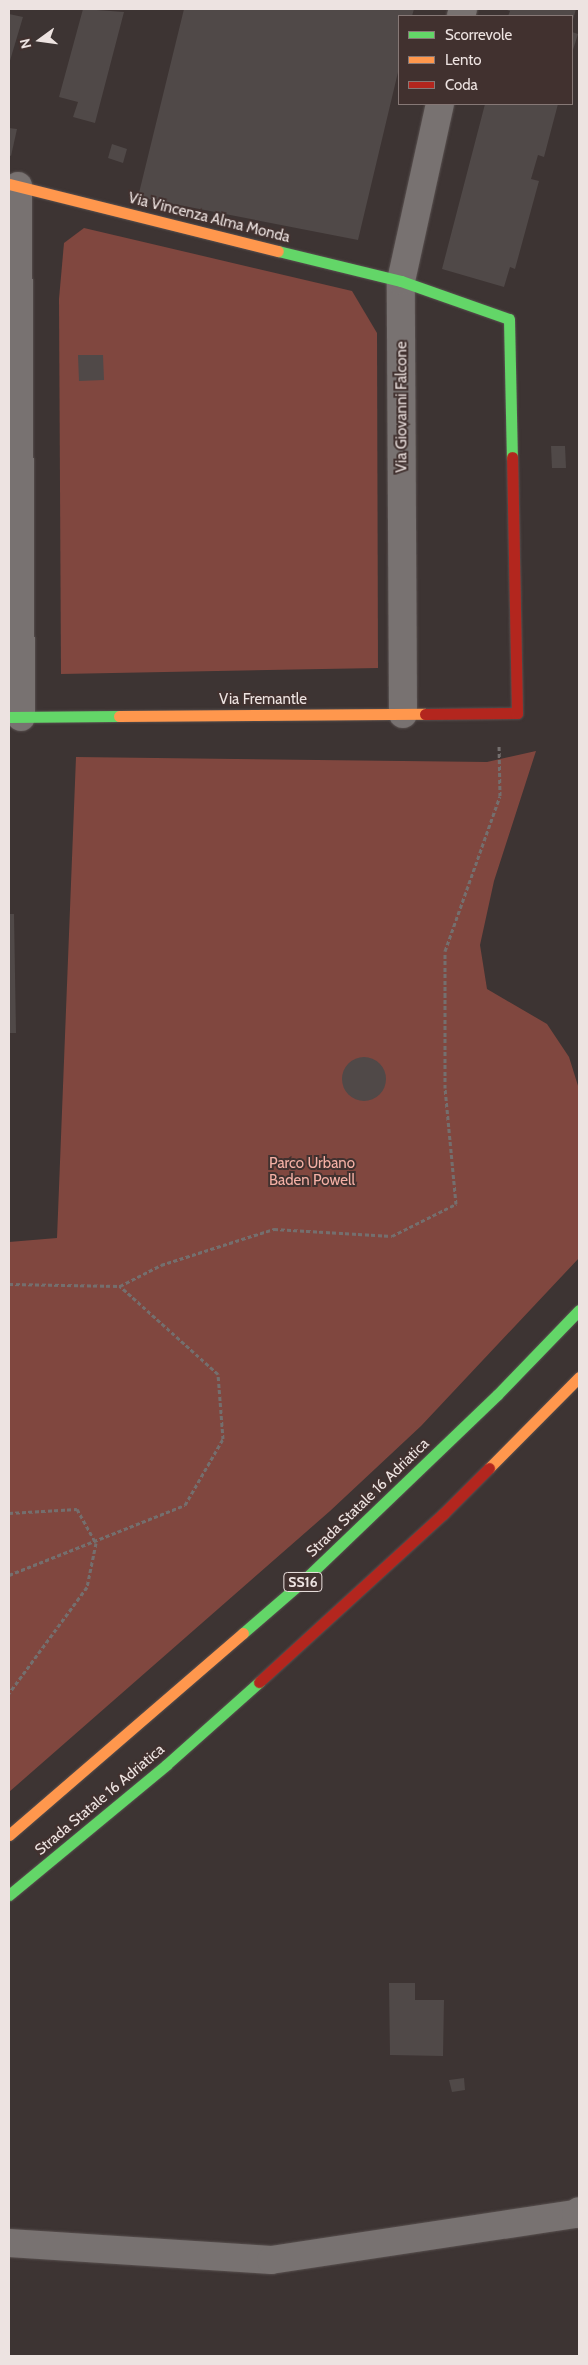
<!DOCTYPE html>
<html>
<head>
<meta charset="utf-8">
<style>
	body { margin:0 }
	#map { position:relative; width:588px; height:2365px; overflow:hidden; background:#3d3433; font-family:Cabin,sans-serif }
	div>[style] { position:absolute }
	.green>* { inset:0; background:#80473f }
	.building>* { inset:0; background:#504948 }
	.round { border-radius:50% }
	.path>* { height:3px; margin-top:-1.5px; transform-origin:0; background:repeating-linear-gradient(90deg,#746f6e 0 4px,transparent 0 6.5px) }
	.roads { filter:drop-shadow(0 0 1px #58504f) drop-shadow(0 0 1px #58504f) }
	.street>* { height:28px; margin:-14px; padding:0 14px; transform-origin:14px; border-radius:14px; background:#787271 }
	.fast>* { height:11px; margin:-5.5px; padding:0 5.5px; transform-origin:5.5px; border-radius:5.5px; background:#63d668 }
	.slow>* { height:11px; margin:-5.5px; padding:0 5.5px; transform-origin:5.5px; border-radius:5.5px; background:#ff974d }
	.jam>* { height:11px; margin:-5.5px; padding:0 5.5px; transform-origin:5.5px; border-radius:5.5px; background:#b3261e }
	span { translate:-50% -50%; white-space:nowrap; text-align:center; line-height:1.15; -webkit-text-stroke:4px #41312f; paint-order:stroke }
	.shield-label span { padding:1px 4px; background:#41312f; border:1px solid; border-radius:4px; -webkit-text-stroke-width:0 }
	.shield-label { font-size:14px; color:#ede3e1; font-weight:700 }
	.street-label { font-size:15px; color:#ede3e1 }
	.park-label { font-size:15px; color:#f4b0a5 }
	.frame { position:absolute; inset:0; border:10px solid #ede3e1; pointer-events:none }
	.legend { position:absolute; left:398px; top:15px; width:175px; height:90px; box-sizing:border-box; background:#41312f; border:1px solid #867876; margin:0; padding:6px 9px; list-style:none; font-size:15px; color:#ede3e1 }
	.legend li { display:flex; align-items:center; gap:10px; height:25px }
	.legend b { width:25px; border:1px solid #867876 }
	.north { position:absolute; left:15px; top:15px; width:50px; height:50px; -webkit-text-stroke:4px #41312f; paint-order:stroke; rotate:256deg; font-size:14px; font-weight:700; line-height:20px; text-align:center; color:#ede3e1 }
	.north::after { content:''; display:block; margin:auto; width:18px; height:22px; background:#ede3e1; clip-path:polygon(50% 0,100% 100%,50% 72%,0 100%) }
</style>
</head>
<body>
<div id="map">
	<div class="green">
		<div style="clip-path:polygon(84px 228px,352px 291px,377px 333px,378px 668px,61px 674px,59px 299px,64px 243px)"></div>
		<div style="clip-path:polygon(536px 751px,494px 881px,480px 945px,487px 989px,547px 1024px,569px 1057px,579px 1089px,579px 1258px,421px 1426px,330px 1511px,9px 1792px,9px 1242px,57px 1238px,76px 757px,487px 762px)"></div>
	</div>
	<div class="building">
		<div style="clip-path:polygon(83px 9px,124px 12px,95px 123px,73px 117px,78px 102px,59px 97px)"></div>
		<div style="clip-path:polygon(184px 9px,414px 9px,412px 16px,399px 16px,399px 68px,358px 240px,138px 197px)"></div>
		<div style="clip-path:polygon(504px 9px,576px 9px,572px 23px,572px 16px,508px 16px,510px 11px)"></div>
		<div style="clip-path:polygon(9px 14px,23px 17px,9px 64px)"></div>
		<div style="clip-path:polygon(572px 32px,578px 34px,572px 53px)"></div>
		<div style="clip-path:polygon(485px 104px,558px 104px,544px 157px,538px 155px,531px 179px,539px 181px,515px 269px,510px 267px,504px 287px,442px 269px)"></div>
		<div style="clip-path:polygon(9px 128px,17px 129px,11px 156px,9px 155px)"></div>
		<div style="clip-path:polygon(112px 144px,127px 149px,123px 163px,108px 158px)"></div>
		<div style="clip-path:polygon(78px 355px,103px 355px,104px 380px,79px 381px)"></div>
		<div style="clip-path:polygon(551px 446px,565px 446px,566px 468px,552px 468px)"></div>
		<div style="clip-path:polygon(9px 914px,14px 914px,16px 1033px,9px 1033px)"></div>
		<div class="round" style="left:342px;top:1057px;width:44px;height:44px"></div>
		<div style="clip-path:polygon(389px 1983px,415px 1983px,415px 2000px,444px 2000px,443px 2056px,390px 2055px)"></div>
		<div style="clip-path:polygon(464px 2078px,465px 2090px,452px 2092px,449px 2080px)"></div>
	</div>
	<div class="path">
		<div style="left:9px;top:1284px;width:111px;rotate:1deg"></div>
		<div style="left:120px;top:1286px;width:46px;rotate:-27.1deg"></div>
		<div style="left:161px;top:1265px;width:119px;rotate:-17.7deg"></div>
		<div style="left:274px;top:1229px;width:118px;rotate:3.4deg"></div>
		<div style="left:392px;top:1236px;width:72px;rotate:-26.6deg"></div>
		<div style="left:456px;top:1204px;width:117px;rotate:-95.4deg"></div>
		<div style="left:445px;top:1088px;width:137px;rotate:-90deg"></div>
		<div style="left:445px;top:951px;width:164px;rotate:-70.5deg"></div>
		<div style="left:500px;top:796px;width:50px;rotate:-91.1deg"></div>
		<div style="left:9px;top:1513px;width:68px;rotate:-3.4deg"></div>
		<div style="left:77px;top:1509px;width:39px;rotate:61deg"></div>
		<div style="left:96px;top:1543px;width:45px;rotate:101.6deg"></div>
		<div style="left:87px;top:1587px;width:132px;rotate:126.3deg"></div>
		<div style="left:9px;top:1575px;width:189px;rotate:-21.7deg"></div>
		<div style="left:185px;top:1505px;width:76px;rotate:-60.1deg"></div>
		<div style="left:223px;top:1439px;width:65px;rotate:-94.4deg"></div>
		<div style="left:218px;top:1374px;width:132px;rotate:-138.1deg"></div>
	</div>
	<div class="roads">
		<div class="street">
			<div style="left:461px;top:16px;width:7px;rotate:-74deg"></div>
			<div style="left:18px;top:186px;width:531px;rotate:89.68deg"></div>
			<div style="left:403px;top:714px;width:433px;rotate:-90.3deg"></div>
			<div style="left:401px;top:281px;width:181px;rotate:-77.6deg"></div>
			<div style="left:9px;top:2243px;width:263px;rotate:3.7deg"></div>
			<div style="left:271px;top:2260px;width:308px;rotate:-8.6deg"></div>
			<div style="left:576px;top:2214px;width:4px;rotate:-45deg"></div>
		</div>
		<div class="fast">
			<div style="left:278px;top:251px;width:127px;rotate:13.7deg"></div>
			<div style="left:401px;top:281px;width:114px;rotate:19.4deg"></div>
			<div style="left:509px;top:319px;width:138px;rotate:88.8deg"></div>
			<div style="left:9px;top:717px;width:110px;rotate:-0.5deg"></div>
			<div style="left:243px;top:1633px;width:78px;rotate:-40.8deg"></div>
			<div style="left:302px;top:1582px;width:270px;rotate:-43.8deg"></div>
			<div style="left:497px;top:1395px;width:118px;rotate:-46deg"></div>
			<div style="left:9px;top:1895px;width:204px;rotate:-39.6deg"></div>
			<div style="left:166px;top:1765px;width:125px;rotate:-41.7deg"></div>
		</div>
		<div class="slow">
			<div style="left:9px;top:184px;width:277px;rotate:14deg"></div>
			<div style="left:119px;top:716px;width:306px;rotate:-0.4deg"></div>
			<div style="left:489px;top:1468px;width:128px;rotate:-45.3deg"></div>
			<div style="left:9px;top:1835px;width:309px;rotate:-40.8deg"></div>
		</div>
		<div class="jam">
			<div style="left:425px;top:714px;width:92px;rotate:-0.6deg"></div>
			<div style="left:517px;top:713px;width:256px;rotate:-91.1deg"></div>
			<div style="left:259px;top:1682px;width:249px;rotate:-42.4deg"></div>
			<div style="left:443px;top:1514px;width:65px;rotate:-45deg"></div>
		</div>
	</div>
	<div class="shield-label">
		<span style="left:303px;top:1582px">SS16</span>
	</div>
	<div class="street-label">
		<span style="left:209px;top:218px;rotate:14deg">Via Vincenza Alma Monda</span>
		<span style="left:402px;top:407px;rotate:-90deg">Via Giovanni Falcone</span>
		<span style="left:263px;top:700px">Via Fremantle</span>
		<span style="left:368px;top:1498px;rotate:-44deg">Strada Statale 16 Adriatica</span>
		<span style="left:100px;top:1800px;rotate:-40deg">Strada Statale 16 Adriatica</span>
	</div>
	<div class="park-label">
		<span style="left:312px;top:1172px">Parco Urbano<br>Baden Powell</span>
	</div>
	<div class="frame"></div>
	<ul class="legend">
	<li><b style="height:6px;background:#63d668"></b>Scorrevole</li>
	<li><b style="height:6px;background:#ff974d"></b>Lento</li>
	<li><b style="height:6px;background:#b3261e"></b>Coda</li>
	</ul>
	<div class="north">N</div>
</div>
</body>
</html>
